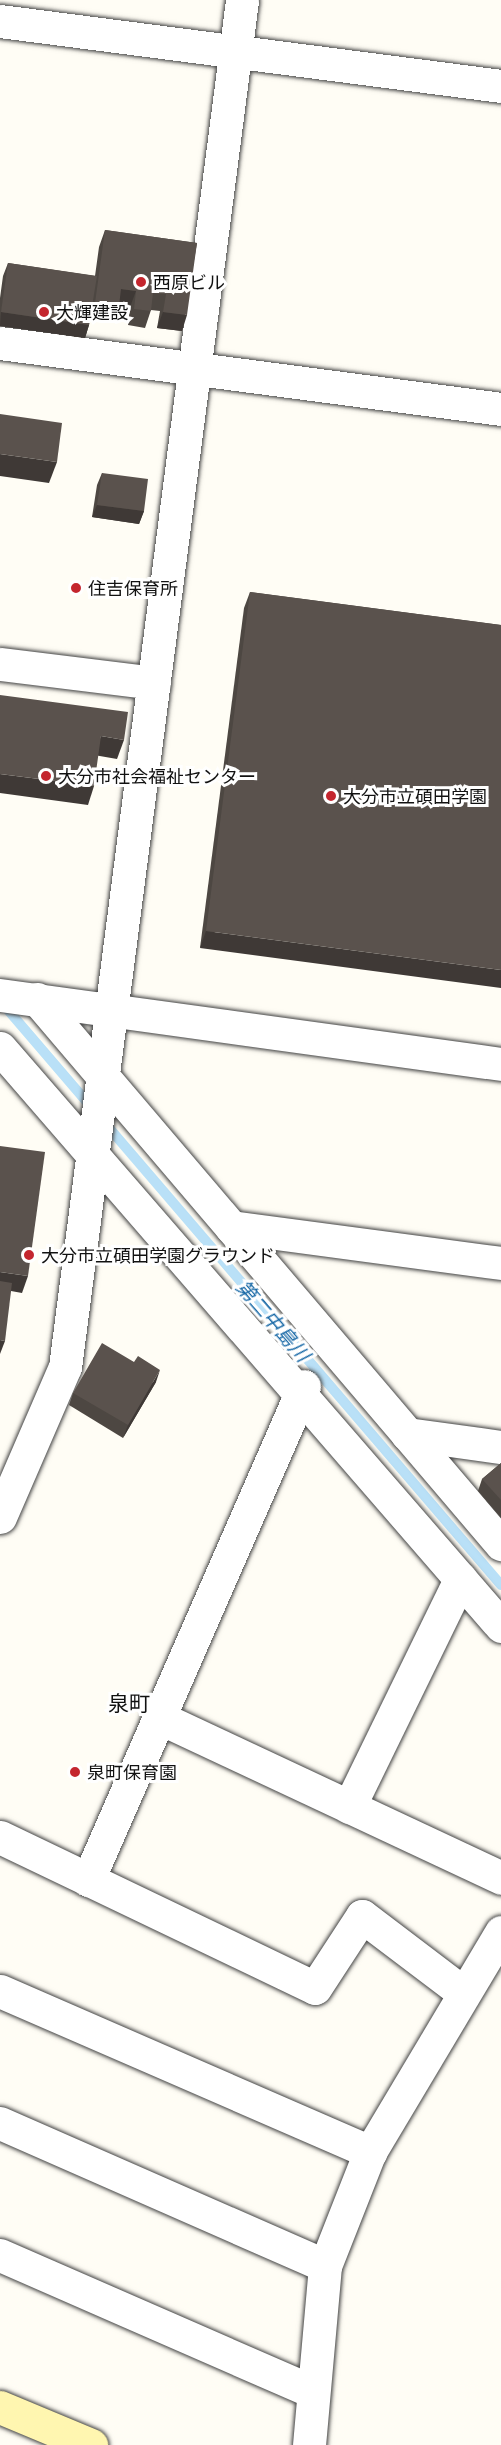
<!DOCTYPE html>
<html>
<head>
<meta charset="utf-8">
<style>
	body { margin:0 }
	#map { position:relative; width:501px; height:2445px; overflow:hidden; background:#fffdf5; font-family:"Playfair Display","Noto Sans JP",serif }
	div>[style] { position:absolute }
	.stream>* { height:10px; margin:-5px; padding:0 5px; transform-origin:5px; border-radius:5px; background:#b9e0f7 }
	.roads { filter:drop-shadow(0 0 2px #444) drop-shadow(0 0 2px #444) }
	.street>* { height:33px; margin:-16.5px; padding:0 16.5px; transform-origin:16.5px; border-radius:16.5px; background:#fff }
	.secondary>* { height:33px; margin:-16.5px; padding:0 16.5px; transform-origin:16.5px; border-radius:16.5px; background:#fff6b0 }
	.wall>* { inset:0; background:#4d4742 }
	.shaded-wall>* { inset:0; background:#3f3936 }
	.building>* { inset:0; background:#5a524d }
	.dots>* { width:16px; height:16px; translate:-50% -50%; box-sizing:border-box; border:3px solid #fff; border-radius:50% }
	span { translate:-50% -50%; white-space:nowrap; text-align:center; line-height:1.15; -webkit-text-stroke:6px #fff; paint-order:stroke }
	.poi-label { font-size:18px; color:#111 }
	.left { translate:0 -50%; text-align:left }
	.water-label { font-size:20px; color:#1768a6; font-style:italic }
	.quarter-label { font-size:21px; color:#111 }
</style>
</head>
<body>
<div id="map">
	<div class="stream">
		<div style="left:2px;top:1003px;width:138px;rotate:49.4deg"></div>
		<div style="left:104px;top:1122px;width:610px;rotate:49.39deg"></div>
	</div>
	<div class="roads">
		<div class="street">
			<div style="left:0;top:21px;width:505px;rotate:7.39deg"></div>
			<div style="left:0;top:343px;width:505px;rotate:7.5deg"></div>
			<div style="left:0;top:664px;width:155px;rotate:7deg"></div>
			<div style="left:0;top:995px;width:506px;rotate:7.84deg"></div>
			<div style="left:37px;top:999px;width:716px;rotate:49.59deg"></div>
			<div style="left:0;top:1048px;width:765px;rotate:49.08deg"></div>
			<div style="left:231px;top:1227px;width:272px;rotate:7.6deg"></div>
			<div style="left:407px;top:1434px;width:95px;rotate:7.9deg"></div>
			<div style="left:0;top:1517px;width:163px;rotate:-66.6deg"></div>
			<div style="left:65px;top:1367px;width:1378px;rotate:-82.62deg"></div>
			<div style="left:158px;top:1717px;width:379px;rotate:25.1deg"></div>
			<div style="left:349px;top:1807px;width:254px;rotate:-64deg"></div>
			<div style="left:0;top:1837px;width:349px;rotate:25.6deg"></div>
			<div style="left:315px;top:1988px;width:86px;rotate:-56.9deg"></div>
			<div style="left:362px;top:1916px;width:126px;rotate:37.2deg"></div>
			<div style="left:88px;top:1880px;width:539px;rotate:-66.38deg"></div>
			<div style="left:0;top:1991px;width:404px;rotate:23.5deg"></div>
			<div style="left:0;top:2123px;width:355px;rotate:23.7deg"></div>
			<div style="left:0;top:2255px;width:339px;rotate:23.6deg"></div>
			<div style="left:309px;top:2445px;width:180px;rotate:-84.9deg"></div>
			<div style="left:325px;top:2266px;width:123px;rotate:-68.5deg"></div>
			<div style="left:370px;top:2152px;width:256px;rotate:-59.2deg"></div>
		</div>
		<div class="secondary">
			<div style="left:0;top:2407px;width:99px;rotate:22.7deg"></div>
		</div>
	</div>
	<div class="wall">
		<div style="clip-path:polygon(105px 230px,197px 243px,182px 331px,157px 328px,160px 311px,151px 310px,145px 328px,128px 325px,130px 307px,119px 305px,113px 322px,90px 319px,89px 325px,85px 338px,0 326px,0 298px,3px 276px,8px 263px,95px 276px,99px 247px)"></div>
		<div style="clip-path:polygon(102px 473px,144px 511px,139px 524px,92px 517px,97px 485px)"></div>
		<div style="clip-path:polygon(250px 592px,501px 625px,200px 948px,244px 608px)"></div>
		<div style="clip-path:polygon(156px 1382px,123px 1438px,69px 1405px,73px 1393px)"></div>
		<div style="clip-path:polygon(501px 1463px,501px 1518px,478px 1491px,482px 1479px)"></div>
	</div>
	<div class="shaded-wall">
		<div style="clip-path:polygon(121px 289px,136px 291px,130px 307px,115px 305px)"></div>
		<div style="clip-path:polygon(95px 303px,119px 306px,113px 322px,89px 319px)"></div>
		<div style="clip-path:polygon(1px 312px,89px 325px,85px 338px,0 326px)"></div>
		<div style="clip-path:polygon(163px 312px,187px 315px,182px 331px,157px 328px)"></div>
		<div style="clip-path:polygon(0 454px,57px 462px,49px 483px,0 476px)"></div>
		<div style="clip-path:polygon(97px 505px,144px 511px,139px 524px,92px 517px)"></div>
		<div style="clip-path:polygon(101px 736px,124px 740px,117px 759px,94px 755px)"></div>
		<div style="clip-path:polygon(0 774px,94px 786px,88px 805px,0 793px)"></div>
		<div style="clip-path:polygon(206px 931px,501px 970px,501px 988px,200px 948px)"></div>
		<div style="clip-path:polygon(0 1272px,28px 1276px,22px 1293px,0 1289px)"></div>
		<div style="clip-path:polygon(0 1340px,5px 1341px,0 1354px)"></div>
		<div style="clip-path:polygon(160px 1370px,156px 1382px,123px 1438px,128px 1425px)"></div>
	</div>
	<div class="building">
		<div style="clip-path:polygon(105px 230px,197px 243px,187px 315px,163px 312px,166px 294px,153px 293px,151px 311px,134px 309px,136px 291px,121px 289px,119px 306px,95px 303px)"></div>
		<div style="clip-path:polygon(8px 263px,97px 276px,89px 325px,1px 312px)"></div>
		<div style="clip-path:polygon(0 414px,62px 423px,57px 462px,0 454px)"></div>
		<div style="clip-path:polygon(102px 473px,148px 479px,144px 511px,97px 505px)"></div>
		<div style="clip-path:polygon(250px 592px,501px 625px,501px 970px,206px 931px)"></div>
		<div style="clip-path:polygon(0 695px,128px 712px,124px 740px,101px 736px,94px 786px,0 774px)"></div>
		<div style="clip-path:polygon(0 1146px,45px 1152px,28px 1276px,0 1272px)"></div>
		<div style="clip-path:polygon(0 1281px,12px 1283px,5px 1341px,0 1340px)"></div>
		<div style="clip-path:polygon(102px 1343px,134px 1362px,138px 1356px,160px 1370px,128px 1425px,73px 1393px)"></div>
		<div style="clip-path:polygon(501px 1463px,501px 1500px,482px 1479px)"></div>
	</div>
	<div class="dots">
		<div style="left:141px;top:282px;background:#c4262e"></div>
		<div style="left:44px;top:312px;background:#c4262e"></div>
		<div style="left:76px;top:588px;background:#c4262e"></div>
		<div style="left:46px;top:776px;background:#c4262e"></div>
		<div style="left:331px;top:796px;background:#c4262e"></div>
		<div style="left:29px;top:1255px;background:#c4262e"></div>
		<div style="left:75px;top:1772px;background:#c4262e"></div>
	</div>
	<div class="poi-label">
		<span class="left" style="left:153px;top:282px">西原ビル</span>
		<span class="left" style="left:56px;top:312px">大輝建設</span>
		<span class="left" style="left:88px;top:588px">住吉保育所</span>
		<span class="left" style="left:58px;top:776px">大分市社会福祉センター</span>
		<span class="left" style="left:343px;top:796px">大分市立碩田学園</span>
		<span class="left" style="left:41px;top:1255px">大分市立碩田学園グラウンド</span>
		<span class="left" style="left:87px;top:1772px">泉町保育園</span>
	</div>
	<div class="water-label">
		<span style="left:274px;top:1320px;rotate:49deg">第二中島川</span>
	</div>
	<div class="quarter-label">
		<span style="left:129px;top:1702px">泉町</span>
	</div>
</div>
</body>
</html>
